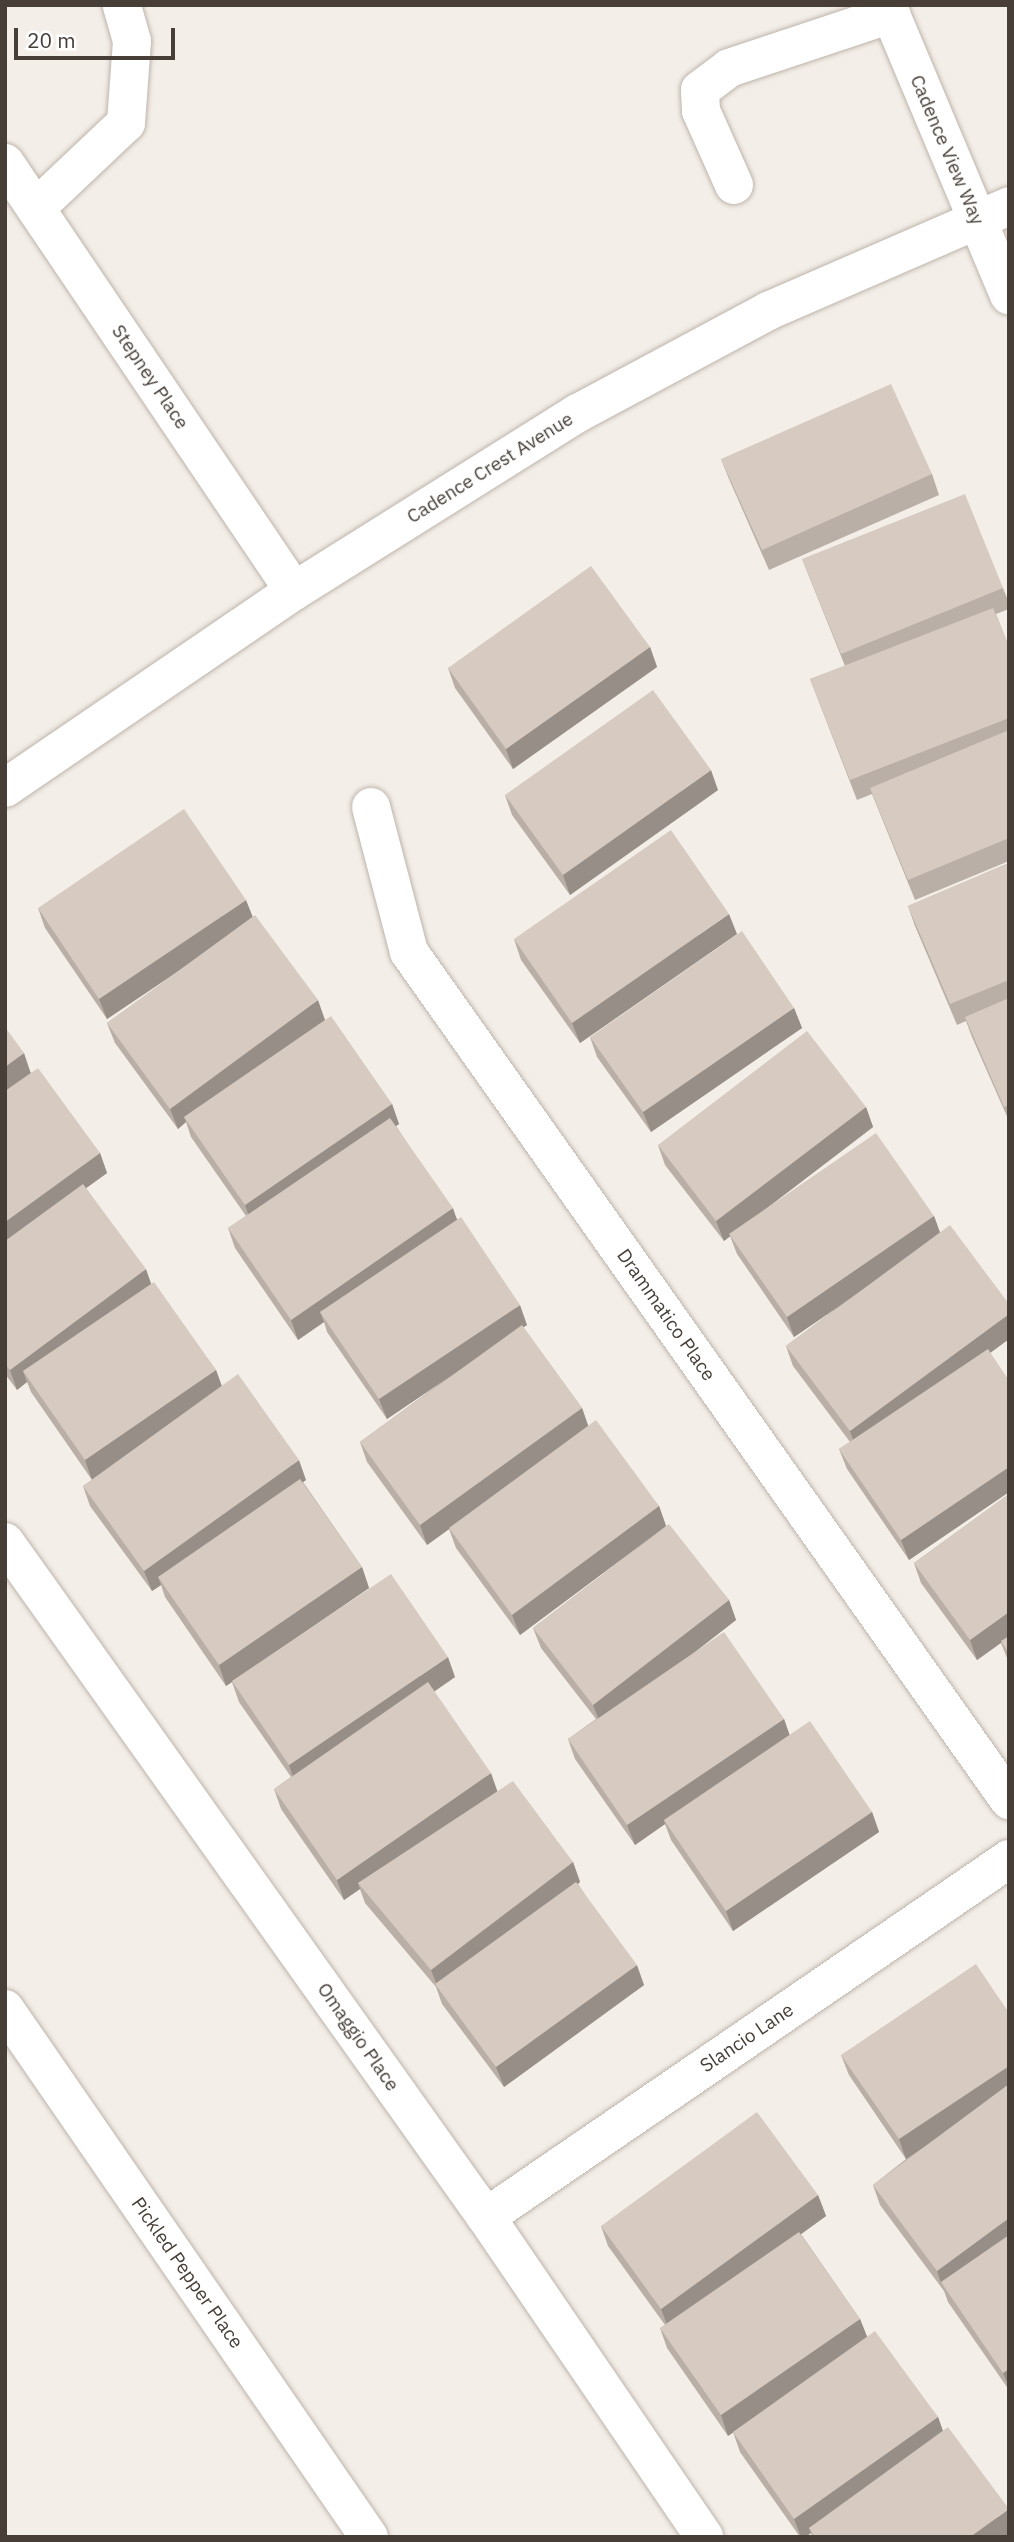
<!DOCTYPE html>
<html>
<head>
<meta charset="utf-8">
<style>
	body { margin:0 }
	#map { position:relative; width:1014px; height:2542px; overflow:hidden; background:#f3eee8; font-family:"IBM Plex Sans",sans-serif }
	div>[style] { position:absolute }
	.roads { filter:drop-shadow(0 0 2px #beb4ab) drop-shadow(0 0 2px #beb4ab) }
	.minor>* { height:38px; margin:-19px; padding:0 19px; transform-origin:19px; border-radius:19px; background:#fff }
	.wall>* { inset:0; background:#b9afa6 }
	.shaded-wall>* { inset:0; background:#968e87 }
	.building>* { inset:0; background:#d7cbc1 }
	span { translate:-50% -50%; white-space:nowrap; text-align:center; line-height:1.15; -webkit-text-stroke:5px #fff; paint-order:stroke }
	.street-label { font-size:19px; color:#463e37 }
	.frame { position:absolute; inset:0; border:7px solid #463e37; pointer-events:none }
	.scale { position:absolute; left:14px; top:28px; width:161px; height:32px; box-sizing:border-box; border:4px solid #463e37; border-top:0; padding-left:9px; font-size:21px; line-height:24px; white-space:nowrap; color:#463e37; -webkit-text-stroke:5px #fff; paint-order:stroke }
</style>
</head>
<body>
<div id="map">
	<div class="roads">
		<div class="minor">
			<div style="left:887px;top:5px;width:315px;rotate:67.2deg"></div>
			<div style="left:5px;top:163px;width:516px;rotate:55.97deg"></div>
			<div style="left:734px;top:185px;width:81px;rotate:-114deg"></div>
			<div style="left:701px;top:111px;width:21px;rotate:-93deg"></div>
			<div style="left:700px;top:90px;width:36px;rotate:-37deg"></div>
			<div style="left:729px;top:68px;width:171px;rotate:-18.4deg"></div>
			<div style="left:36px;top:208px;width:124px;rotate:-43.4deg"></div>
			<div style="left:126px;top:123px;width:82px;rotate:-85.8deg"></div>
			<div style="left:132px;top:41px;width:37px;rotate:-106deg"></div>
			<div style="left:5px;top:788px;width:350px;rotate:-34.3deg"></div>
			<div style="left:294px;top:591px;width:335px;rotate:-32.1deg"></div>
			<div style="left:578px;top:413px;width:216px;rotate:-28.2deg"></div>
			<div style="left:768px;top:311px;width:263px;rotate:-23.5deg"></div>
			<div style="left:371px;top:807px;width:150px;rotate:75.3deg"></div>
			<div style="left:409px;top:952px;width:1039px;rotate:54.72deg"></div>
			<div style="left:5px;top:1542px;width:829px;rotate:54.53deg"></div>
			<div style="left:486px;top:2217px;width:387px;rotate:55.7deg"></div>
			<div style="left:5px;top:2009px;width:641px;rotate:55.42deg"></div>
			<div style="left:486px;top:2217px;width:634px;rotate:-34.39deg"></div>
		</div>
	</div>
	<div class="wall">
		<div style="clip-path:polygon(721px 459px,932px 474px,939px 495px,769px 570px,729px 479px)"></div>
		<div style="clip-path:polygon(802px 559px,1003px 588px,1009px 603px,1009px 609px,996px 614px,1009px 647px,1009px 861px,915px 900px,872px 794px,857px 800px,810px 679px,845px 666px)"></div>
		<div style="clip-path:polygon(650px 647px,657px 667px,513px 769px,455px 688px,448px 668px)"></div>
		<div style="clip-path:polygon(718px 790px,570px 895px,512px 815px,505px 795px)"></div>
		<div style="clip-path:polygon(1009px 863px,1009px 1121px,972px 1037px,966px 1021px,957px 1025px,915px 926px,908px 906px)"></div>
		<div style="clip-path:polygon(38px 908px,252px 917px,325px 1020px,392px 1104px,399px 1124px,396px 1126px,527px 1325px,523px 1327px,582px 1408px,588px 1426px,659px 1506px,666px 1526px,729px 1600px,736px 1620px,691px 1655px,784px 1719px,789px 1734px,872px 1812px,879px 1832px,733px 1931px,671px 1840px,665px 1824px,635px 1845px,575px 1759px,568px 1739px,596px 1719px,541px 1648px,533px 1628px,645px 1542px,520px 1635px,456px 1548px,449px 1529px,427px 1545px,367px 1462px,360px 1442px,457px 1371px,387px 1419px,327px 1332px,324px 1322px,298px 1340px,235px 1248px,228px 1228px,246px 1216px,191px 1137px,186px 1122px,178px 1129px,115px 1043px,107px 1023px,185px 967px,107px 1019px,45px 928px)"></div>
		<div style="clip-path:polygon(737px 934px,580px 1043px,521px 960px,514px 939px)"></div>
		<div style="clip-path:polygon(794px 1008px,802px 1028px,651px 1132px,597px 1057px,590px 1037px)"></div>
		<div style="clip-path:polygon(5px 1027px,31px 1073px,100px 1153px,107px 1173px,86px 1188px,151px 1284px,216px 1370px,222px 1386px,306px 1480px,303px 1482px,362px 1567px,369px 1588px,246px 1672px,455px 1677px,434px 1692px,497px 1792px,573px 1862px,580px 1882px,578px 1884px,644px 1985px,504px 2087px,442px 2004px,436px 1987px,365px 1903px,360px 1889px,344px 1900px,281px 1809px,274px 1789px,291px 1777px,239px 1702px,232px 1682px,226px 1686px,165px 1597px,161px 1585px,152px 1591px,90px 1506px,83px 1486px,92px 1480px,31px 1392px,27px 1382px,17px 1390px,5px 1374px)"></div>
		<div style="clip-path:polygon(866px 1107px,873px 1127px,763px 1211px,934px 1216px,940px 1232px,1009px 1304px,1009px 1339px,990px 1353px,1009px 1381px,1009px 1492px,909px 1560px,847px 1469px,839px 1449px,850px 1442px,793px 1366px,786px 1346px,837px 1308px,794px 1337px,737px 1254px,730px 1236px,724px 1241px,665px 1165px,658px 1145px)"></div>
		<div style="clip-path:polygon(1009px 1494px,1009px 1663px,1001px 1643px,977px 1660px,921px 1583px,914px 1563px)"></div>
		<div style="clip-path:polygon(1009px 2013px,1009px 2390px,948px 2302px,944px 2291px,880px 2205px,873px 2185px,906px 2159px,849px 2075px,841px 2055px)"></div>
		<div style="clip-path:polygon(818px 2195px,826px 2216px,801px 2234px,860px 2319px,867px 2337px,938px 2417px,943px 2431px,1009px 2534px,1005px 2537px,812px 2537px,811px 2533px,805px 2537px,800px 2537px,740px 2452px,733px 2432px,746px 2423px,728px 2436px,667px 2348px,660px 2328px,665px 2325px,608px 2246px,601px 2226px)"></div>
	</div>
	<div class="shaded-wall">
		<div style="clip-path:polygon(650px 647px,657px 667px,513px 769px,506px 749px)"></div>
		<div style="clip-path:polygon(711px 770px,718px 790px,570px 895px,563px 875px)"></div>
		<div style="clip-path:polygon(246px 900px,254px 920px,107px 1019px,99px 999px)"></div>
		<div style="clip-path:polygon(729px 914px,737px 934px,580px 1043px,572px 1023px)"></div>
		<div style="clip-path:polygon(318px 1000px,325px 1020px,184px 1117px,186px 1122px,178px 1129px,170px 1109px)"></div>
		<div style="clip-path:polygon(794px 1008px,802px 1028px,651px 1132px,643px 1112px)"></div>
		<div style="clip-path:polygon(24px 1053px,31px 1074px,5px 1092px,5px 1067px)"></div>
		<div style="clip-path:polygon(392px 1104px,399px 1124px,252px 1225px,245px 1205px)"></div>
		<div style="clip-path:polygon(866px 1107px,873px 1127px,724px 1241px,716px 1221px)"></div>
		<div style="clip-path:polygon(100px 1153px,107px 1173px,5px 1247px,5px 1222px)"></div>
		<div style="clip-path:polygon(453px 1208px,460px 1229px,320px 1312px,324px 1322px,298px 1340px,291px 1320px)"></div>
		<div style="clip-path:polygon(934px 1216px,941px 1236px,794px 1337px,787px 1317px)"></div>
		<div style="clip-path:polygon(146px 1269px,153px 1289px,23px 1371px,27px 1382px,17px 1390px,10px 1370px)"></div>
		<div style="clip-path:polygon(520px 1305px,527px 1325px,387px 1419px,379px 1399px)"></div>
		<div style="clip-path:polygon(1009px 1314px,1009px 1339px,857px 1451px,850px 1431px)"></div>
		<div style="clip-path:polygon(216px 1370px,223px 1390px,92px 1480px,85px 1460px)"></div>
		<div style="clip-path:polygon(582px 1408px,589px 1428px,427px 1545px,420px 1525px)"></div>
		<div style="clip-path:polygon(299px 1460px,306px 1480px,162px 1583px,158px 1577px,161px 1585px,152px 1591px,144px 1571px)"></div>
		<div style="clip-path:polygon(1009px 1467px,1009px 1492px,909px 1560px,901px 1540px)"></div>
		<div style="clip-path:polygon(659px 1506px,666px 1526px,520px 1635px,512px 1615px)"></div>
		<div style="clip-path:polygon(362px 1567px,369px 1588px,226px 1686px,219px 1665px)"></div>
		<div style="clip-path:polygon(729px 1600px,736px 1620px,601px 1725px,593px 1705px)"></div>
		<div style="clip-path:polygon(1009px 1612px,1009px 1637px,977px 1660px,970px 1640px)"></div>
		<div style="clip-path:polygon(448px 1657px,455px 1677px,296px 1785px,289px 1765px)"></div>
		<div style="clip-path:polygon(784px 1719px,791px 1739px,664px 1820px,665px 1824px,635px 1845px,627px 1825px)"></div>
		<div style="clip-path:polygon(491px 1773px,498px 1793px,358px 1883px,360px 1889px,344px 1900px,337px 1880px)"></div>
		<div style="clip-path:polygon(872px 1812px,879px 1832px,733px 1931px,726px 1911px)"></div>
		<div style="clip-path:polygon(573px 1862px,580px 1882px,439px 1990px,431px 1970px)"></div>
		<div style="clip-path:polygon(637px 1965px,644px 1985px,504px 2087px,496px 2067px)"></div>
		<div style="clip-path:polygon(1009px 2066px,1009px 2091px,906px 2159px,899px 2139px)"></div>
		<div style="clip-path:polygon(818px 2195px,826px 2216px,669px 2330px,661px 2309px)"></div>
		<div style="clip-path:polygon(1009px 2218px,1009px 2243px,941px 2283px,937px 2271px)"></div>
		<div style="clip-path:polygon(860px 2319px,868px 2339px,728px 2436px,721px 2415px)"></div>
		<div style="clip-path:polygon(1009px 2369px,1009px 2387px,1003px 2373px)"></div>
		<div style="clip-path:polygon(938px 2417px,945px 2437px,809px 2528px,811px 2533px,805px 2537px,801px 2537px,794px 2519px)"></div>
		<div style="clip-path:polygon(1009px 2509px,1009px 2534px,1005px 2537px,970px 2537px)"></div>
	</div>
	<div class="building">
		<div style="clip-path:polygon(891px 384px,932px 474px,762px 550px,721px 459px)"></div>
		<div style="clip-path:polygon(965px 494px,1003px 588px,841px 654px,802px 559px)"></div>
		<div style="clip-path:polygon(591px 566px,650px 647px,506px 749px,448px 668px)"></div>
		<div style="clip-path:polygon(993px 608px,1009px 647px,1009px 718px,850px 780px,810px 679px)"></div>
		<div style="clip-path:polygon(653px 690px,711px 770px,563px 875px,505px 795px)"></div>
		<div style="clip-path:polygon(1009px 730px,1009px 838px,908px 880px,870px 788px)"></div>
		<div style="clip-path:polygon(184px 809px,246px 900px,99px 999px,38px 908px)"></div>
		<div style="clip-path:polygon(671px 830px,729px 914px,572px 1023px,514px 939px)"></div>
		<div style="clip-path:polygon(1009px 863px,1009px 980px,950px 1004px,908px 906px)"></div>
		<div style="clip-path:polygon(255px 915px,318px 1000px,170px 1109px,107px 1023px)"></div>
		<div style="clip-path:polygon(742px 931px,794px 1008px,643px 1112px,590px 1037px)"></div>
		<div style="clip-path:polygon(1009px 998px,1009px 1105px,1004px 1107px,965px 1017px)"></div>
		<div style="clip-path:polygon(331px 1016px,392px 1104px,245px 1205px,184px 1117px)"></div>
		<div style="clip-path:polygon(5px 1027px,24px 1053px,5px 1067px)"></div>
		<div style="clip-path:polygon(807px 1031px,866px 1107px,716px 1221px,658px 1145px)"></div>
		<div style="clip-path:polygon(38px 1068px,100px 1153px,5px 1222px,5px 1091px)"></div>
		<div style="clip-path:polygon(390px 1118px,453px 1208px,291px 1320px,228px 1228px)"></div>
		<div style="clip-path:polygon(876px 1133px,934px 1216px,787px 1317px,729px 1234px)"></div>
		<div style="clip-path:polygon(83px 1184px,146px 1269px,10px 1370px,5px 1364px,5px 1241px)"></div>
		<div style="clip-path:polygon(461px 1217px,520px 1305px,379px 1399px,320px 1312px)"></div>
		<div style="clip-path:polygon(950px 1225px,1009px 1304px,1009px 1314px,850px 1431px,786px 1346px)"></div>
		<div style="clip-path:polygon(154px 1282px,216px 1370px,85px 1460px,23px 1371px)"></div>
		<div style="clip-path:polygon(522px 1325px,582px 1408px,420px 1525px,360px 1442px)"></div>
		<div style="clip-path:polygon(988px 1349px,1009px 1381px,1009px 1467px,901px 1540px,839px 1449px)"></div>
		<div style="clip-path:polygon(238px 1374px,299px 1460px,144px 1571px,83px 1486px)"></div>
		<div style="clip-path:polygon(596px 1420px,659px 1506px,512px 1615px,449px 1528px)"></div>
		<div style="clip-path:polygon(300px 1479px,362px 1567px,219px 1665px,158px 1577px)"></div>
		<div style="clip-path:polygon(1009px 1494px,1009px 1612px,970px 1640px,914px 1563px)"></div>
		<div style="clip-path:polygon(669px 1524px,729px 1600px,593px 1705px,533px 1628px)"></div>
		<div style="clip-path:polygon(391px 1574px,448px 1657px,289px 1765px,232px 1681px)"></div>
		<div style="clip-path:polygon(724px 1632px,784px 1719px,627px 1825px,568px 1739px)"></div>
		<div style="clip-path:polygon(1009px 1636px,1009px 1654px,1001px 1641px)"></div>
		<div style="clip-path:polygon(428px 1682px,491px 1773px,337px 1880px,274px 1789px)"></div>
		<div style="clip-path:polygon(810px 1721px,872px 1812px,726px 1911px,664px 1820px)"></div>
		<div style="clip-path:polygon(513px 1781px,573px 1862px,431px 1970px,358px 1883px)"></div>
		<div style="clip-path:polygon(576px 1882px,637px 1965px,496px 2067px,435px 1984px)"></div>
		<div style="clip-path:polygon(976px 1964px,1009px 2013px,1009px 2066px,899px 2139px,841px 2055px)"></div>
		<div style="clip-path:polygon(1009px 2084px,1009px 2218px,937px 2271px,873px 2185px)"></div>
		<div style="clip-path:polygon(757px 2112px,818px 2195px,661px 2309px,601px 2226px)"></div>
		<div style="clip-path:polygon(799px 2232px,860px 2319px,721px 2415px,660px 2328px)"></div>
		<div style="clip-path:polygon(1009px 2235px,1009px 2369px,1003px 2373px,941px 2282px)"></div>
		<div style="clip-path:polygon(875px 2331px,938px 2417px,794px 2519px,733px 2432px)"></div>
		<div style="clip-path:polygon(948px 2427px,1009px 2509px,970px 2537px,815px 2537px,809px 2528px)"></div>
	</div>
	<div class="street-label">
		<span style="left:947px;top:150px;rotate:67deg">Cadence View Way</span>
		<span style="left:150px;top:377px;rotate:56deg">Stepney Place</span>
		<span style="left:490px;top:468px;rotate:-32deg">Cadence Crest Avenue</span>
		<span style="left:666px;top:1315px;rotate:55deg">Drammatico Place</span>
		<span style="left:358px;top:2037px;rotate:55deg">Omaggio Place</span>
		<span style="left:747px;top:2038px;rotate:-34deg">Slancio Lane</span>
		<span style="left:187px;top:2273px;rotate:55deg">Pickled Pepper Place</span>
	</div>
	<div class="frame"></div>
	<div class="scale">20 m</div>
</div>
</body>
</html>
